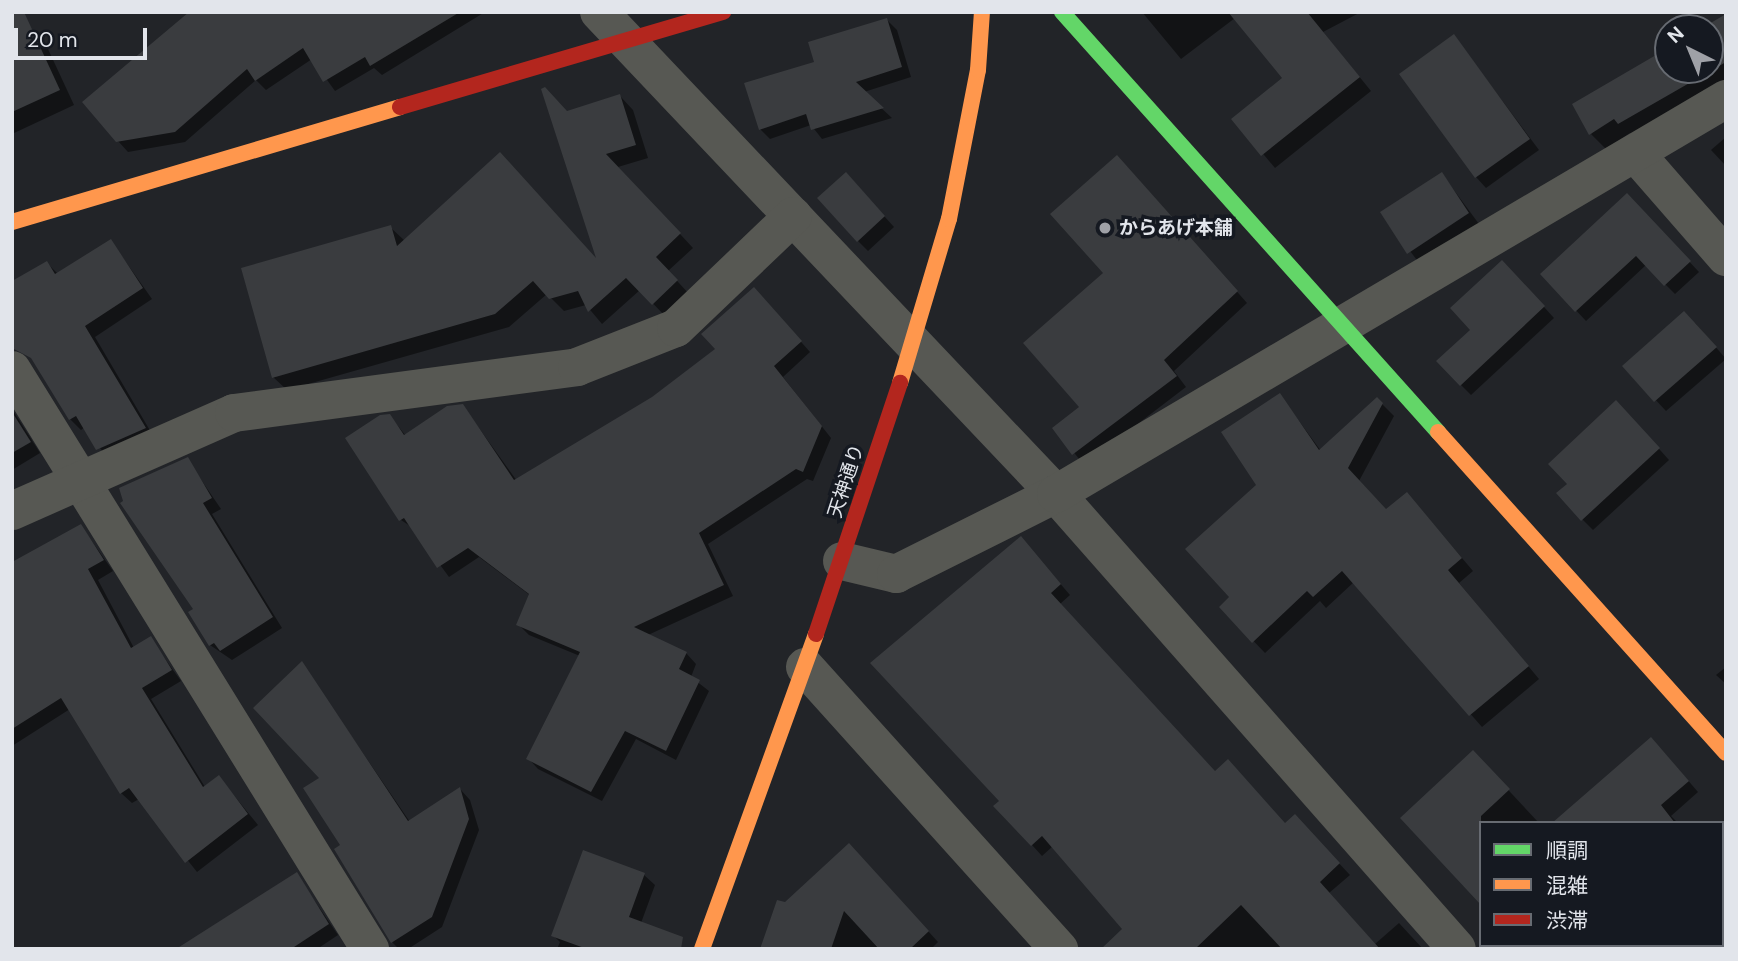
<!DOCTYPE html>
<html>
<head>
<meta charset="utf-8">
<style>
	body { margin:0 }
	#map { position:relative; width:1738px; height:961px; overflow:hidden; background:#222428; font-family:"DM Sans","Noto Sans JP",sans-serif }
	div>[style] { position:absolute }
	.shadow>* { inset:0; background:#0007 }
	.building>* { inset:0; background:#3a3c3f }
	.street>* { height:38px; margin:-19px; padding:0 19px; transform-origin:19px; border-radius:19px; background:#575853 }
	.fast>* { height:16px; margin:-8px; padding:0 8px; transform-origin:8px; border-radius:8px; background:#63d668 }
	.slow>* { height:16px; margin:-8px; padding:0 8px; transform-origin:8px; border-radius:8px; background:#ff974d }
	.jam>* { height:16px; margin:-8px; padding:0 8px; transform-origin:8px; border-radius:8px; background:#b3261e }
	.dots>* { width:19px; height:19px; translate:-50% -50%; box-sizing:border-box; border:4px solid #151921; border-radius:50% }
	span { translate:-50% -50%; white-space:nowrap; text-align:center; line-height:1.15; -webkit-text-stroke:7px #151921; paint-order:stroke }
	.poi-label { font-size:19px; color:#e2e5eb; font-weight:700 }
	.left { translate:0 -50%; text-align:left }
	.street-label { font-size:19px; color:#e2e5eb }
	.frame { position:absolute; inset:0; border:14px solid #e2e5eb; pointer-events:none }
	.legend { position:absolute; left:1479px; top:821px; width:245px; height:126px; box-sizing:border-box; background:#151921; border:2px solid #676b72; margin:0; padding:9px 12px; list-style:none; font-size:21px; color:#e2e5eb }
	.legend li { display:flex; align-items:center; gap:14px; height:35px }
	.legend b { width:35px; border:2px solid #676b72 }
	.north { position:absolute; left:1654px; top:14px; width:70px; height:70px; box-sizing:border-box; background:#151921; border:2px solid #676b72; border-radius:50%; rotate:317deg; font-size:19px; font-weight:700; line-height:28px; text-align:center; color:#e2e5eb }
	.north::after { content:''; display:block; margin:auto; width:24px; height:32px; background:#9fa1a7; clip-path:polygon(50% 0,100% 100%,50% 72%,0 100%) }
	.scale { position:absolute; left:14px; top:28px; width:133px; height:32px; box-sizing:border-box; border:4px solid #e2e5eb; border-top:0; padding-left:9px; font-size:21px; line-height:24px; white-space:nowrap; color:#e2e5eb; -webkit-text-stroke:5px #151921; paint-order:stroke }
</style>
</head>
<body>
<div id="map">
	<div class="shadow">
		<div style="clip-path:polygon(216px 12px,485px 12px,382px 75px,374px 68px,335px 91px,312px 59px,266px 90px,256px 80px,185px 142px,128px 152px,118px 141px)"></div>
		<div style="clip-path:polygon(1142px 12px,1361px 12px,1323px 32px,1371px 91px,1275px 168px,1234px 119px,1284px 78px,1235px 18px,1181px 59px)"></div>
		<div style="clip-path:polygon(1726px 16px,1726px 86px,1635px 138px,1630px 133px,1606px 149px,1591px 134px,1668px 50px,1668px 70px,1710px 70px,1710px 28px,1705px 28px)"></div>
		<div style="clip-path:polygon(887px 20px,897px 30px,911px 77px,864px 92px,892px 118px,822px 139px,811px 125px,770px 139px,760px 129px,816px 63px)"></div>
		<div style="clip-path:polygon(33px 34px,48px 49px,74px 105px,12px 134px,12px 44px)"></div>
		<div style="clip-path:polygon(1454px 36px,1539px 150px,1486px 188px,1476px 177px)"></div>
		<div style="clip-path:polygon(620px 96px,633px 110px,648px 158px,618px 167px,693px 248px,668px 271px,690px 295px,666px 317px,640px 290px,602px 324px,586px 305px,564px 311px,547px 294px,509px 327px,287px 390px,273px 377px,390px 227px,405px 241px,599px 263px,566px 113px)"></div>
		<div style="clip-path:polygon(1726px 137px,1726px 166px,1711px 150px)"></div>
		<div style="clip-path:polygon(1127px 167px,1247px 303px,1174px 371px,1186px 387px,1084px 465px,1054px 428px,1082px 408px)"></div>
		<div style="clip-path:polygon(1442px 174px,1479px 224px,1419px 263px,1382px 213px)"></div>
		<div style="clip-path:polygon(856px 185px,894px 227px,868px 251px,858px 241px)"></div>
		<div style="clip-path:polygon(1636px 205px,1699px 272px,1675px 294px,1646px 265px,1586px 321px,1542px 274px)"></div>
		<div style="clip-path:polygon(111px 241px,152px 299px,95px 337px,155px 439px,108px 459px,85px 427px,81px 430px,70px 419px,12px 315px,47px 263px,58px 274px)"></div>
		<div style="clip-path:polygon(1513px 273px,1554px 318px,1471px 395px,1461px 385px,1473px 330px)"></div>
		<div style="clip-path:polygon(764px 300px,810px 352px,783px 377px,831px 438px,813px 481px,807px 479px,708px 544px,733px 596px,648px 635px,686px 653px,696px 664px,691px 677px,709px 691px,676px 760px,636px 739px,602px 801px,538px 769px,528px 758px,580px 656px,529px 635px,518px 624px,531px 596px,479px 557px,449px 577px,413px 528px,401px 520px,390px 416px,406px 436px,463px 406px,517px 481px,653px 398px,717px 349px)"></div>
		<div style="clip-path:polygon(1695px 323px,1726px 359px,1666px 411px,1624px 366px)"></div>
		<div style="clip-path:polygon(1280px 395px,1321px 451px,1377px 399px,1394px 416px,1359px 481px,1387px 511px,1418px 506px,1473px 571px,1459px 583px,1539px 679px,1482px 727px,1354px 582px,1326px 608px,1320px 601px,1265px 653px,1221px 607px,1231px 597px)"></div>
		<div style="clip-path:polygon(12px 409px,40px 453px,12px 470px)"></div>
		<div style="clip-path:polygon(1627px 413px,1669px 460px,1593px 530px,1582px 519px,1569px 484px)"></div>
		<div style="clip-path:polygon(187px 459px,221px 509px,212px 514px,282px 628px,232px 660px,210px 645px,195px 610px)"></div>
		<div style="clip-path:polygon(81px 526px,113px 571px,98px 580px,134px 648px,150px 638px,181px 681px,151px 699px,205px 787px,219px 777px,258px 825px,197px 872px,139px 799px,132px 803px,121px 793px,70px 709px,12px 746px,12px 564px)"></div>
		<div style="clip-path:polygon(1021px 538px,1070px 595px,1060px 604px,1216px 773px,1286px 825px,1305px 827px,1350px 875px,1329px 893px,1375px 944px,1399px 923px,1423px 949px,1134px 949px,1125px 929px,1053px 846px,1042px 856px,1032px 845px,996px 807px,1001px 801px)"></div>
		<div style="clip-path:polygon(302px 664px,410px 822px,460px 789px,470px 800px,479px 830px,442px 927px,408px 949px,399px 949px,392px 942px,342px 846px)"></div>
		<div style="clip-path:polygon(1726px 667px,1726px 684px,1716px 675px)"></div>
		<div style="clip-path:polygon(1661px 749px,1698px 792px,1671px 816px,1678px 823px,1554px 823px)"></div>
		<div style="clip-path:polygon(1483px 763px,1539px 823px,1402px 818px)"></div>
		<div style="clip-path:polygon(859px 855px,938px 942px,931px 949px,762px 949px,785px 904px)"></div>
		<div style="clip-path:polygon(297px 875px,338px 935px,317px 949px,179px 949px)"></div>
		<div style="clip-path:polygon(644px 875px,655px 885px,641px 923px,650px 949px,557px 949px,560px 942px,553px 935px)"></div>
		<div style="clip-path:polygon(1722px 904px,1726px 949px,1608px 949px,1722px 945px)"></div>
	</div>
	<div class="building">
		<div style="clip-path:polygon(12px 12px,24px 12px,60px 90px,12px 112px)"></div>
		<div style="clip-path:polygon(189px 12px,460px 12px,370px 66px,365px 57px,323px 82px,303px 48px,255px 81px,247px 69px,175px 132px,116px 142px,82px 102px)"></div>
		<div style="clip-path:polygon(1228px 12px,1307px 12px,1360px 77px,1261px 156px,1231px 119px,1282px 78px)"></div>
		<div style="clip-path:polygon(1726px 14px,1726px 62px,1618px 124px,1614px 119px,1589px 135px,1572px 104px,1668px 48px,1668px 70px,1710px 70px,1710px 28px,1702px 28px)"></div>
		<div style="clip-path:polygon(887px 18px,902px 67px,856px 82px,884px 108px,811px 130px,806px 114px,759px 130px,744px 83px,814px 62px,808px 42px)"></div>
		<div style="clip-path:polygon(1454px 34px,1530px 139px,1475px 178px,1399px 74px)"></div>
		<div style="clip-path:polygon(545px 87px,567px 111px,620px 94px,636px 145px,606px 154px,681px 233px,656px 257px,678px 280px,652px 305px,626px 278px,588px 312px,578px 291px,549px 299px,533px 281px,495px 314px,272px 378px,241px 268px,391px 225px,397px 246px,500px 152px,596px 258px,541px 89px)"></div>
		<div style="clip-path:polygon(1117px 155px,1238px 291px,1164px 360px,1177px 376px,1072px 455px,1052px 428px,1079px 407px,1023px 343px,1103px 273px,1050px 214px)"></div>
		<div style="clip-path:polygon(846px 172px,885px 216px,857px 242px,817px 198px)"></div>
		<div style="clip-path:polygon(1442px 172px,1469px 213px,1407px 254px,1380px 212px)"></div>
		<div style="clip-path:polygon(1627px 193px,1691px 261px,1664px 286px,1636px 256px,1575px 312px,1540px 274px)"></div>
		<div style="clip-path:polygon(111px 239px,143px 288px,85px 326px,146px 428px,96px 450px,76px 416px,69px 420px,31px 358px,12px 348px,12px 281px,47px 261px,55px 274px)"></div>
		<div style="clip-path:polygon(1502px 260px,1545px 306px,1460px 386px,1436px 361px,1470px 330px,1450px 308px)"></div>
		<div style="clip-path:polygon(754px 287px,802px 341px,774px 366px,822px 426px,803px 472px,796px 469px,699px 533px,724px 585px,634px 627px,687px 652px,679px 669px,700px 680px,666px 751px,625px 731px,591px 792px,526px 759px,580px 652px,516px 625px,529px 594px,468px 548px,437px 568px,404px 518px,399px 521px,345px 438px,380px 415px,390px 414px,404px 435px,447px 406px,463px 404px,514px 480px,652px 397px,715px 349px,701px 334px)"></div>
		<div style="clip-path:polygon(1684px 311px,1717px 347px,1654px 402px,1622px 366px)"></div>
		<div style="clip-path:polygon(1280px 393px,1319px 450px,1377px 397px,1383px 403px,1348px 468px,1386px 509px,1407px 492px,1462px 558px,1448px 570px,1529px 666px,1469px 716px,1342px 571px,1313px 597px,1307px 591px,1252px 643px,1219px 607px,1229px 597px,1185px 549px,1256px 485px,1221px 432px)"></div>
		<div style="clip-path:polygon(1616px 400px,1660px 448px,1581px 521px,1556px 493px,1567px 484px,1548px 464px)"></div>
		<div style="clip-path:polygon(12px 412px,31px 442px,12px 453px)"></div>
		<div style="clip-path:polygon(188px 457px,212px 498px,203px 503px,273px 617px,220px 651px,214px 643px,209px 646px,188px 612px,193px 609px,120px 503px,123px 501px,119px 488px)"></div>
		<div style="clip-path:polygon(81px 524px,104px 560px,88px 569px,131px 648px,151px 636px,172px 670px,142px 688px,203px 787px,219px 775px,248px 814px,185px 863px,129px 788px,120px 794px,61px 698px,12px 729px,12px 562px)"></div>
		<div style="clip-path:polygon(1021px 536px,1061px 584px,1051px 593px,1215px 771px,1228px 759px,1285px 823px,1295px 814px,1340px 863px,1320px 882px,1380px 949px,1282px 949px,1241px 905px,1195px 949px,1101px 949px,1122px 929px,1042px 836px,1031px 846px,993px 806px,999px 801px,870px 663px)"></div>
		<div style="clip-path:polygon(302px 661px,408px 821px,460px 787px,469px 819px,432px 917px,391px 943px,334px 849px,340px 845px,303px 788px,319px 778px,253px 708px)"></div>
		<div style="clip-path:polygon(1651px 737px,1689px 781px,1661px 805px,1675px 823px,1552px 823px)"></div>
		<div style="clip-path:polygon(1473px 750px,1510px 789px,1481px 816px,1481px 905px,1400px 818px)"></div>
		<div style="clip-path:polygon(849px 843px,929px 931px,910px 949px,879px 949px,844px 911px,831px 949px,760px 949px,777px 900px,785px 902px)"></div>
		<div style="clip-path:polygon(583px 850px,645px 873px,629px 917px,683px 937px,681px 949px,587px 949px,551px 936px)"></div>
		<div style="clip-path:polygon(297px 872px,329px 924px,291px 949px,176px 949px)"></div>
	</div>
	<div class="street">
		<div style="left:599px;top:12px;width:664px;rotate:46.53deg"></div>
		<div style="left:1056px;top:494px;width:606px;rotate:48.61deg"></div>
		<div style="left:1636px;top:154px;width:137px;rotate:48.9deg"></div>
		<div style="left:12px;top:370px;width:681px;rotate:58.27deg"></div>
		<div style="left:12px;top:511px;width:243px;rotate:-23.8deg"></div>
		<div style="left:234px;top:413px;width:346px;rotate:-7.6deg"></div>
		<div style="left:577px;top:367px;width:106px;rotate:-21.5deg"></div>
		<div style="left:676px;top:328px;width:162px;rotate:-43.7deg"></div>
		<div style="left:842px;top:561px;width:56px;rotate:13.5deg"></div>
		<div style="left:896px;top:574px;width:179px;rotate:-26.6deg"></div>
		<div style="left:1056px;top:494px;width:778px;rotate:-30.52deg"></div>
		<div style="left:805px;top:667px;width:380px;rotate:48deg"></div>
	</div>
	<div class="fast">
		<div style="left:1062px;top:12px;width:564px;rotate:48.16deg"></div>
	</div>
	<div class="slow">
		<div style="left:12px;top:222px;width:405px;rotate:-16.5deg"></div>
		<div style="left:900px;top:383px;width:171px;rotate:-73.4deg"></div>
		<div style="left:949px;top:219px;width:152px;rotate:-79deg"></div>
		<div style="left:978px;top:70px;width:58px;rotate:-86.1deg"></div>
		<div style="left:1438px;top:432px;width:431px;rotate:48.1deg"></div>
		<div style="left:702px;top:949px;width:335px;rotate:-70.1deg"></div>
	</div>
	<div class="jam">
		<div style="left:400px;top:107px;width:337px;rotate:-16.4deg"></div>
		<div style="left:816px;top:634px;width:265px;rotate:-71.5deg"></div>
	</div>
	<div class="dots">
		<div style="left:1105px;top:228px;background:#9fa1a7"></div>
	</div>
	<div class="poi-label">
		<span class="left" style="left:1119px;top:228px">からあげ本舗</span>
	</div>
	<div class="street-label">
		<span style="left:846px;top:481px;rotate:-72deg">天神通り</span>
	</div>
	<div class="frame"></div>
	<ul class="legend">
	<li><b style="height:9px;background:#63d668"></b>順調</li>
	<li><b style="height:9px;background:#ff974d"></b>混雑</li>
	<li><b style="height:9px;background:#b3261e"></b>渋滞</li>
	</ul>
	<div class="north">N</div>
	<div class="scale">20 m</div>
</div>
</body>
</html>
